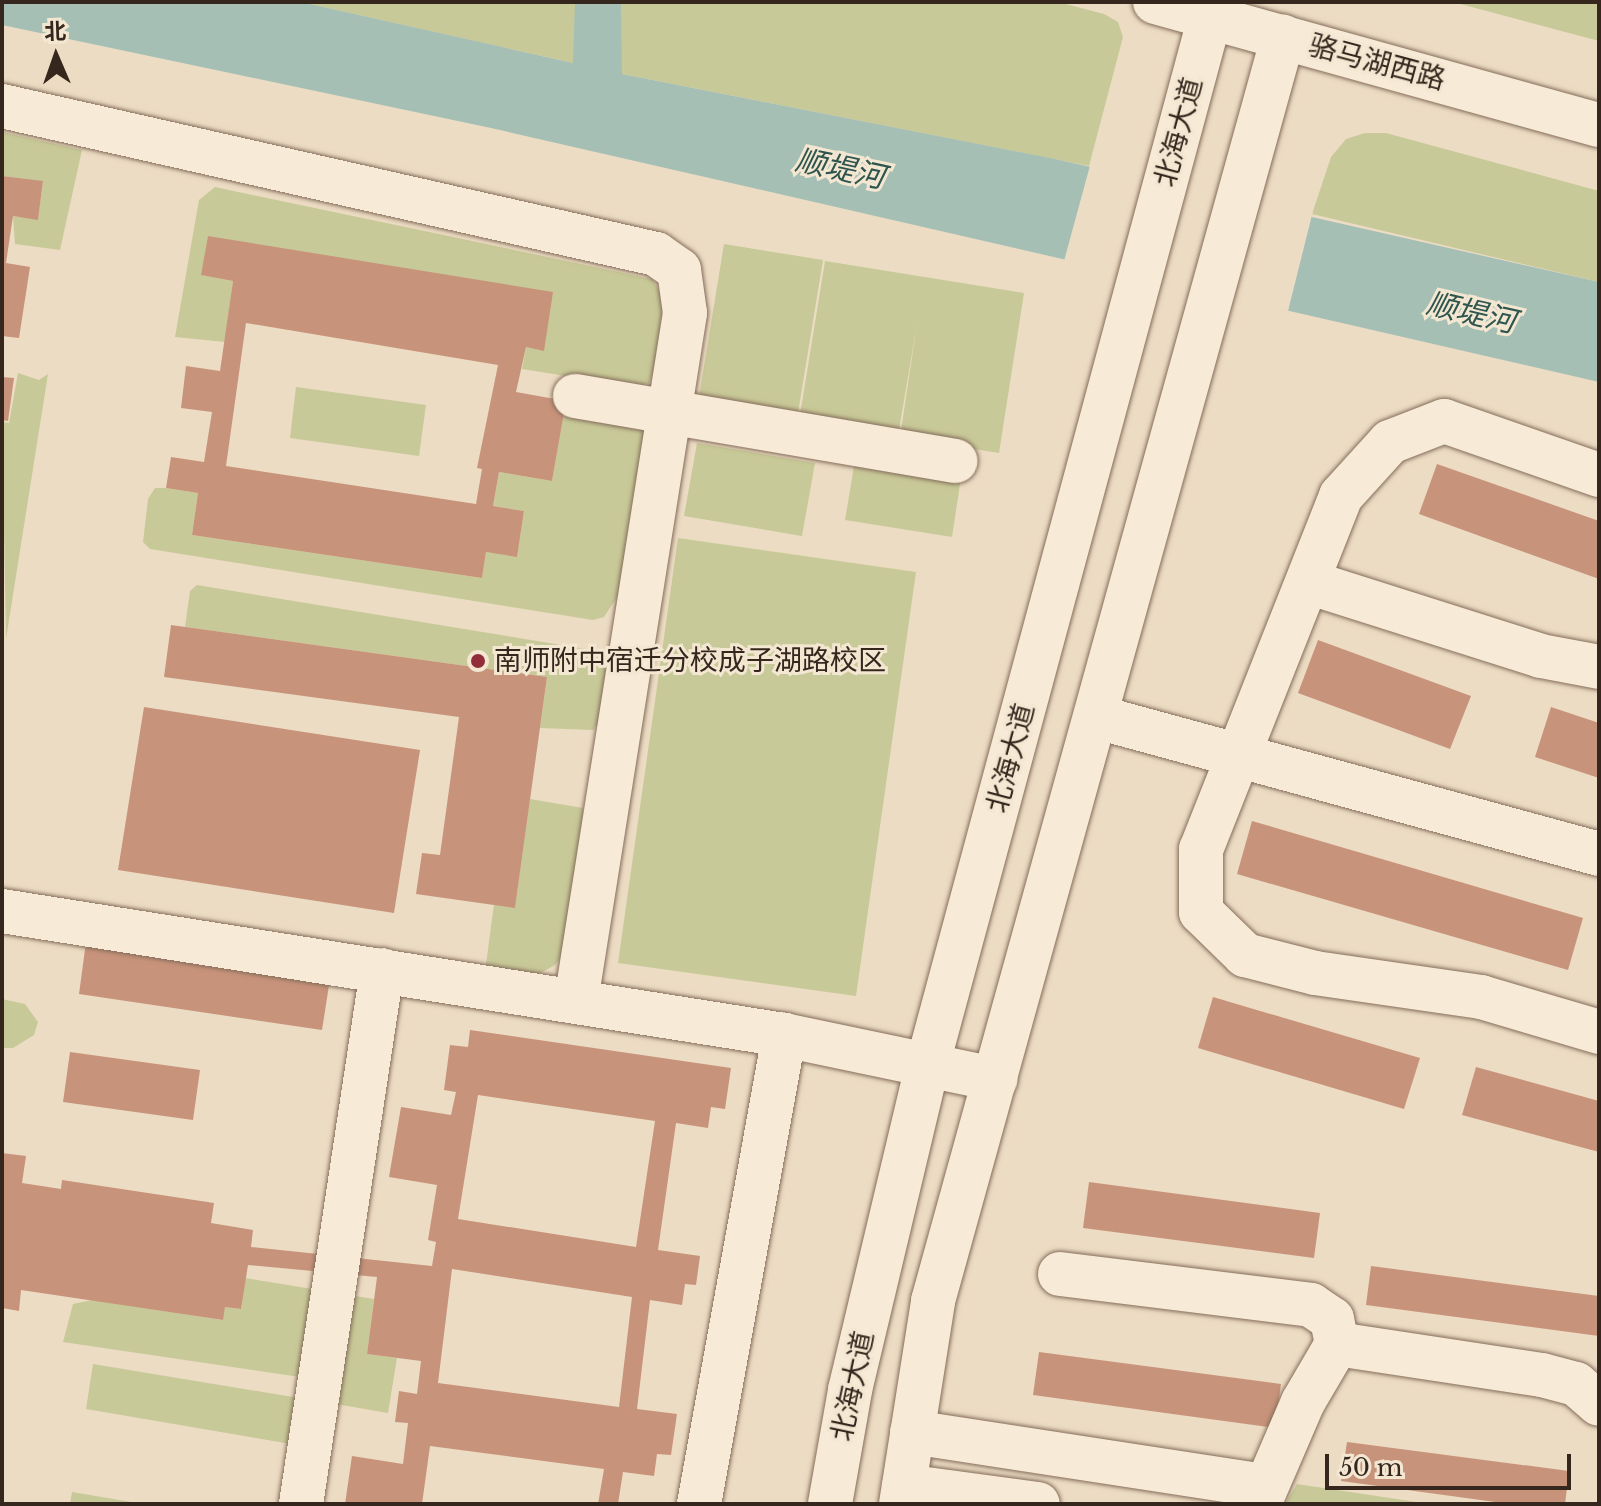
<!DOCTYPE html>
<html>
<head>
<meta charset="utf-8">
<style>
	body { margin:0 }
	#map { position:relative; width:1601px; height:1506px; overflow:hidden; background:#ecdcc3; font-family:"Libre Baskerville","Noto Sans SC",serif }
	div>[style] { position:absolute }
	.green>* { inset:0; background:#c8c998 }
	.water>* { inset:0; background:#a5bfb5 }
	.pier>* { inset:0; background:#ecdcc3 }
	.building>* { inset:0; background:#c8937b }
	.roads { filter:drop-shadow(0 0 2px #856d5b) drop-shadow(0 0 2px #856d5b) }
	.minor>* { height:44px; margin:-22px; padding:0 22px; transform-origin:22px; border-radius:22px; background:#f7ead6 }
	.dots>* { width:22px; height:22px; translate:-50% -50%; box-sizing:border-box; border:4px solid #f3e7d2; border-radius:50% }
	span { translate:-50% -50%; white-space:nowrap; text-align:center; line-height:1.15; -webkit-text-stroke:6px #f3e7d2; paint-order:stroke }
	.street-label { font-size:28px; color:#36271e }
	.poi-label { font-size:28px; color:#36271e }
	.left { translate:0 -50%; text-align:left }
	.water-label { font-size:30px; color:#2e554e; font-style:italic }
	.frame { position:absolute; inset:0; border:4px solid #36271e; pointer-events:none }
	.north { position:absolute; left:16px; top:16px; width:80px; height:80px; -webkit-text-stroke:6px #f3e7d2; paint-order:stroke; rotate:358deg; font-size:22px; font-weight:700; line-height:32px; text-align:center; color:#36271e }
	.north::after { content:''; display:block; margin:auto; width:28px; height:36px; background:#36271e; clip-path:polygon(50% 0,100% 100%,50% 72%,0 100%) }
	.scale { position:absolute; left:1325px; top:1454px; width:246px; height:36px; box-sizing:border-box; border:4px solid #36271e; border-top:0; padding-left:10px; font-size:24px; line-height:28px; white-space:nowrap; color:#36271e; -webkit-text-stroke:6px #f3e7d2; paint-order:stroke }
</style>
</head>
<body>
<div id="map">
	<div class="green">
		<div style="clip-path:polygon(301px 2px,1058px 2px,1104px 14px,1118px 22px,1123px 37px,1089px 166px,622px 74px)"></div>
		<div style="clip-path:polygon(1453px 2px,1599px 2px,1599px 41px)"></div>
		<div style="clip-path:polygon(2px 132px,82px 150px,60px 250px,15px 244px,13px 216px,38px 219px,43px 182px,2px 176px)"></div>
		<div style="clip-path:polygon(1365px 133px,1386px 133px,1599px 191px,1599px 282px,1312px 214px,1331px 157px,1346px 139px)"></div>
		<div style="clip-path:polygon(215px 187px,652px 279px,666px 302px,654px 371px,649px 383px,635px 387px,522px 369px,526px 347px,543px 350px,208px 237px,202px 275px,233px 281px,225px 342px,175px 337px,199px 200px)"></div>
		<div style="clip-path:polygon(724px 244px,823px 260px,797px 419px,698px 403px)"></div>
		<div style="clip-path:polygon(825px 261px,1024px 293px,999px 453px,900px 437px,917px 324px,898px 436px,799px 421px)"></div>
		<div style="clip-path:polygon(18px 373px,39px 380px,48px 374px,6px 639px,2px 422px,9px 423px)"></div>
		<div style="clip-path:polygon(296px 387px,426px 405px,419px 456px,290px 438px)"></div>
		<div style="clip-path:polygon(563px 416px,642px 428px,646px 442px,619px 594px,604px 617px,593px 620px,150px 549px,143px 542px,148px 499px,155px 488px,166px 488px,198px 493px,192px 535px,482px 578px,486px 552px,517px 556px,524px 511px,493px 506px,499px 472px,552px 481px)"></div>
		<div style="clip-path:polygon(697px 443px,815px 463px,802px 536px,684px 516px)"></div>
		<div style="clip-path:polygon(856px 454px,962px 471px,952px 537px,845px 520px)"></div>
		<div style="clip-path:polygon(678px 538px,916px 572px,856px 996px,618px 963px)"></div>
		<div style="clip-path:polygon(197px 585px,598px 651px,609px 660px,601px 720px,593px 730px,540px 728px,547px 677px,185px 627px,190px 591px)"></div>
		<div style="clip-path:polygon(530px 799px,583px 808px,583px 823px,564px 953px,555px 965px,531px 978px,485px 972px,494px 904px,515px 907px)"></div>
		<div style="clip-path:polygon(2px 999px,25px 1004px,38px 1022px,34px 1035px,13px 1048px,2px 1048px)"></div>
		<div style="clip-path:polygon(245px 1278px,374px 1299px,367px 1354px,397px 1358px,388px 1413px,330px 1403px,307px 1378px,63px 1342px,73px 1304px,92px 1300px,222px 1320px,225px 1307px,241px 1309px)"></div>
		<div style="clip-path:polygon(93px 1364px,299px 1398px,291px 1444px,86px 1409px)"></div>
		<div style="clip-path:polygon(1297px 1484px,1430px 1504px,1285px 1504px)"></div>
		<div style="clip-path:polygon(72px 1492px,143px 1504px,70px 1504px)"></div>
	</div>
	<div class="water">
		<div style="clip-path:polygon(2px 2px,301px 2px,573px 63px,575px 2px,621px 2px,622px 74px,1055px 159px,1599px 282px,1599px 382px,491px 128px,2px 25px)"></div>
	</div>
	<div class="pier">
		<div style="clip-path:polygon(1091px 162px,1313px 211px,1288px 311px,1064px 261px)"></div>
	</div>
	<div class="building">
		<div style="clip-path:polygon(2px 176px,43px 181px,38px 220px,13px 216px,6px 263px,30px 267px,19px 338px,2px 336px)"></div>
		<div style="clip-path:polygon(evenodd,208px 236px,553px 292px,544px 351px,526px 347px,516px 392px,566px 401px,552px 481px,499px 472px,493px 506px,524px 511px,517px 557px,486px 552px,482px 578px,192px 535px,198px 493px,166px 488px,171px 457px,204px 462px,212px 412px,181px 408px,186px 366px,220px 371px,233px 281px,201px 275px,208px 236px,246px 323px,498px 365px,477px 468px,482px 469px,476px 504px,226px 466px,246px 323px)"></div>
		<div style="clip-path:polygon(2px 377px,14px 378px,8px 421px,2px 420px)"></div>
		<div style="clip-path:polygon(1437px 464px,1599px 521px,1599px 579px,1419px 514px)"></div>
		<div style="clip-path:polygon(171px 625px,547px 677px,515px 908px,416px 894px,422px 853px,440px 855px,459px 717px,164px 677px)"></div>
		<div style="clip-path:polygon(1318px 640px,1471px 696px,1450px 749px,1298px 693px)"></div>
		<div style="clip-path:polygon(144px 707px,420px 750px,394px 913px,118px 870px)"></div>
		<div style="clip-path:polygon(1551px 707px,1599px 723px,1599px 778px,1535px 757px)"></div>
		<div style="clip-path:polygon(1252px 821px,1583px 918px,1568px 970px,1237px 874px)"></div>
		<div style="clip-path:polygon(86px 942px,330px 979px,322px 1030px,79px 994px)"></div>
		<div style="clip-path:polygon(1213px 997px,1420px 1058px,1404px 1109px,1198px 1048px)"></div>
		<div style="clip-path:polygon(evenodd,470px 1030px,731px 1068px,725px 1109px,711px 1107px,708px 1128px,676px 1123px,658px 1250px,700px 1256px,696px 1285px,685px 1284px,682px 1305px,650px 1300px,637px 1409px,677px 1414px,671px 1455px,657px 1454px,654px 1476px,623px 1472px,618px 1504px,598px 1504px,604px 1469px,430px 1446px,422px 1504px,345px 1504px,352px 1456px,403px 1464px,408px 1423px,395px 1422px,399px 1391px,417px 1394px,421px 1361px,367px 1354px,377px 1277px,248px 1265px,241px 1309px,225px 1307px,223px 1320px,21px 1290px,19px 1311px,2px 1308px,2px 1153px,26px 1156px,22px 1183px,61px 1189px,62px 1180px,214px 1203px,211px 1223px,253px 1230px,251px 1247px,432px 1266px,436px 1242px,428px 1240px,437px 1185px,389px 1177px,401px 1107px,451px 1115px,456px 1092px,444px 1090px,450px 1045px,468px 1047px,470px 1030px,478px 1095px,655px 1121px,636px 1247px,458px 1219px,478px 1095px,470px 1030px,452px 1269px,632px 1297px,619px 1407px,438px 1383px,452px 1269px)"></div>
		<div style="clip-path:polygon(70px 1052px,200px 1070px,193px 1120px,63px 1102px)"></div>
		<div style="clip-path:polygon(1476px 1067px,1599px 1101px,1599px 1152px,1462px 1115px)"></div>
		<div style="clip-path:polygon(1089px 1182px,1320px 1213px,1314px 1258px,1083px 1228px)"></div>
		<div style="clip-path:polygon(1371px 1266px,1599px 1296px,1599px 1336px,1366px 1305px)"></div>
		<div style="clip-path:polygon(1039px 1352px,1281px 1384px,1275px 1428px,1033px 1395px)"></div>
		<div style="clip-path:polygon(1347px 1442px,1569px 1471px,1565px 1504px,1510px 1504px,1341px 1481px)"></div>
	</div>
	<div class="roads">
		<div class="minor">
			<div style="left:1155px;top:2px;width:461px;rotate:15.5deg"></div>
			<div style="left:2px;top:106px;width:671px;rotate:12.75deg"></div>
			<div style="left:656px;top:254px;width:28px;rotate:35deg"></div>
			<div style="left:679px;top:270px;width:43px;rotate:82.1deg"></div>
			<div style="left:685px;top:313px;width:697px;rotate:99deg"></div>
			<div style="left:575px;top:396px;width:386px;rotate:9.7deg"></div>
			<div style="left:1599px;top:475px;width:164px;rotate:-160.8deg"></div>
			<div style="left:1444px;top:421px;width:58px;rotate:158.7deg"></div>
			<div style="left:1390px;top:442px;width:73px;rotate:132.2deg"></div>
			<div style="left:1341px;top:496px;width:380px;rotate:111.6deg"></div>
			<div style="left:1201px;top:849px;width:63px;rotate:90deg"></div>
			<div style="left:1201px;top:912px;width:62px;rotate:44.3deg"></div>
			<div style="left:1245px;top:955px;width:72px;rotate:14.4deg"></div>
			<div style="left:1315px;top:973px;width:168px;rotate:8.2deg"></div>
			<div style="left:1481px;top:997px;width:123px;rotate:16.5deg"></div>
			<div style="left:1308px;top:582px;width:244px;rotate:17.6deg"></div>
			<div style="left:1541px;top:656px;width:59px;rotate:10.7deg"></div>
			<div style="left:1097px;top:717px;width:520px;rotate:15.26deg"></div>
			<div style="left:2px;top:911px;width:792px;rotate:9.01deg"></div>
			<div style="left:784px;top:1035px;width:216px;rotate:11.8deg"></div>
			<div style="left:1060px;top:1274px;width:253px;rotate:7deg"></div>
			<div style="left:1311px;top:1305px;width:25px;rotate:34deg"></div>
			<div style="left:1332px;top:1319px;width:25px;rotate:79deg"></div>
			<div style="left:1337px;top:1344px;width:67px;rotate:120.4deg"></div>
			<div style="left:1303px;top:1402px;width:111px;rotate:113.3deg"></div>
			<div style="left:1337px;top:1344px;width:207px;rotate:8.6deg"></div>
			<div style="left:1542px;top:1375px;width:35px;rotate:15deg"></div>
			<div style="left:1576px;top:1384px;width:30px;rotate:41deg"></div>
			<div style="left:912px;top:1432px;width:358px;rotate:8.7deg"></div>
			<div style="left:904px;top:1486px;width:135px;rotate:7.7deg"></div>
			<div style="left:301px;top:1504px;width:540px;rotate:-81.37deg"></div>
			<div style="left:699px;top:1504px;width:477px;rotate:-79.7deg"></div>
			<div style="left:830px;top:1504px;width:116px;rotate:-80deg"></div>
			<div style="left:850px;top:1390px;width:336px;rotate:-76.6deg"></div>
			<div style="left:928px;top:1063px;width:1083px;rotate:-74.91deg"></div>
			<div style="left:901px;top:1504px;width:206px;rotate:-81deg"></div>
			<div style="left:933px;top:1301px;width:1312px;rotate:-74.52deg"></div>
		</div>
	</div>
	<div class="dots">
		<div style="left:478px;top:661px;background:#912e38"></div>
	</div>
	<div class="street-label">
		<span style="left:1377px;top:63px;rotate:15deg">骆马湖西路</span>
		<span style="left:1179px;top:132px;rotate:-75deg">北海大道</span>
		<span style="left:1011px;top:758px;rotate:-75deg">北海大道</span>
		<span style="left:853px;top:1386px;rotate:-78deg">北海大道</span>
	</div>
	<div class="poi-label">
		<span class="left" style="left:494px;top:661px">南师附中宿迁分校成子湖路校区</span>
	</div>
	<div class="water-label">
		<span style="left:840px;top:169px;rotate:12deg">顺堤河</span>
		<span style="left:1471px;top:313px;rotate:13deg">顺堤河</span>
	</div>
	<div class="frame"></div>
	<div class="north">北</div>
	<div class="scale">50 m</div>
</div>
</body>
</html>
